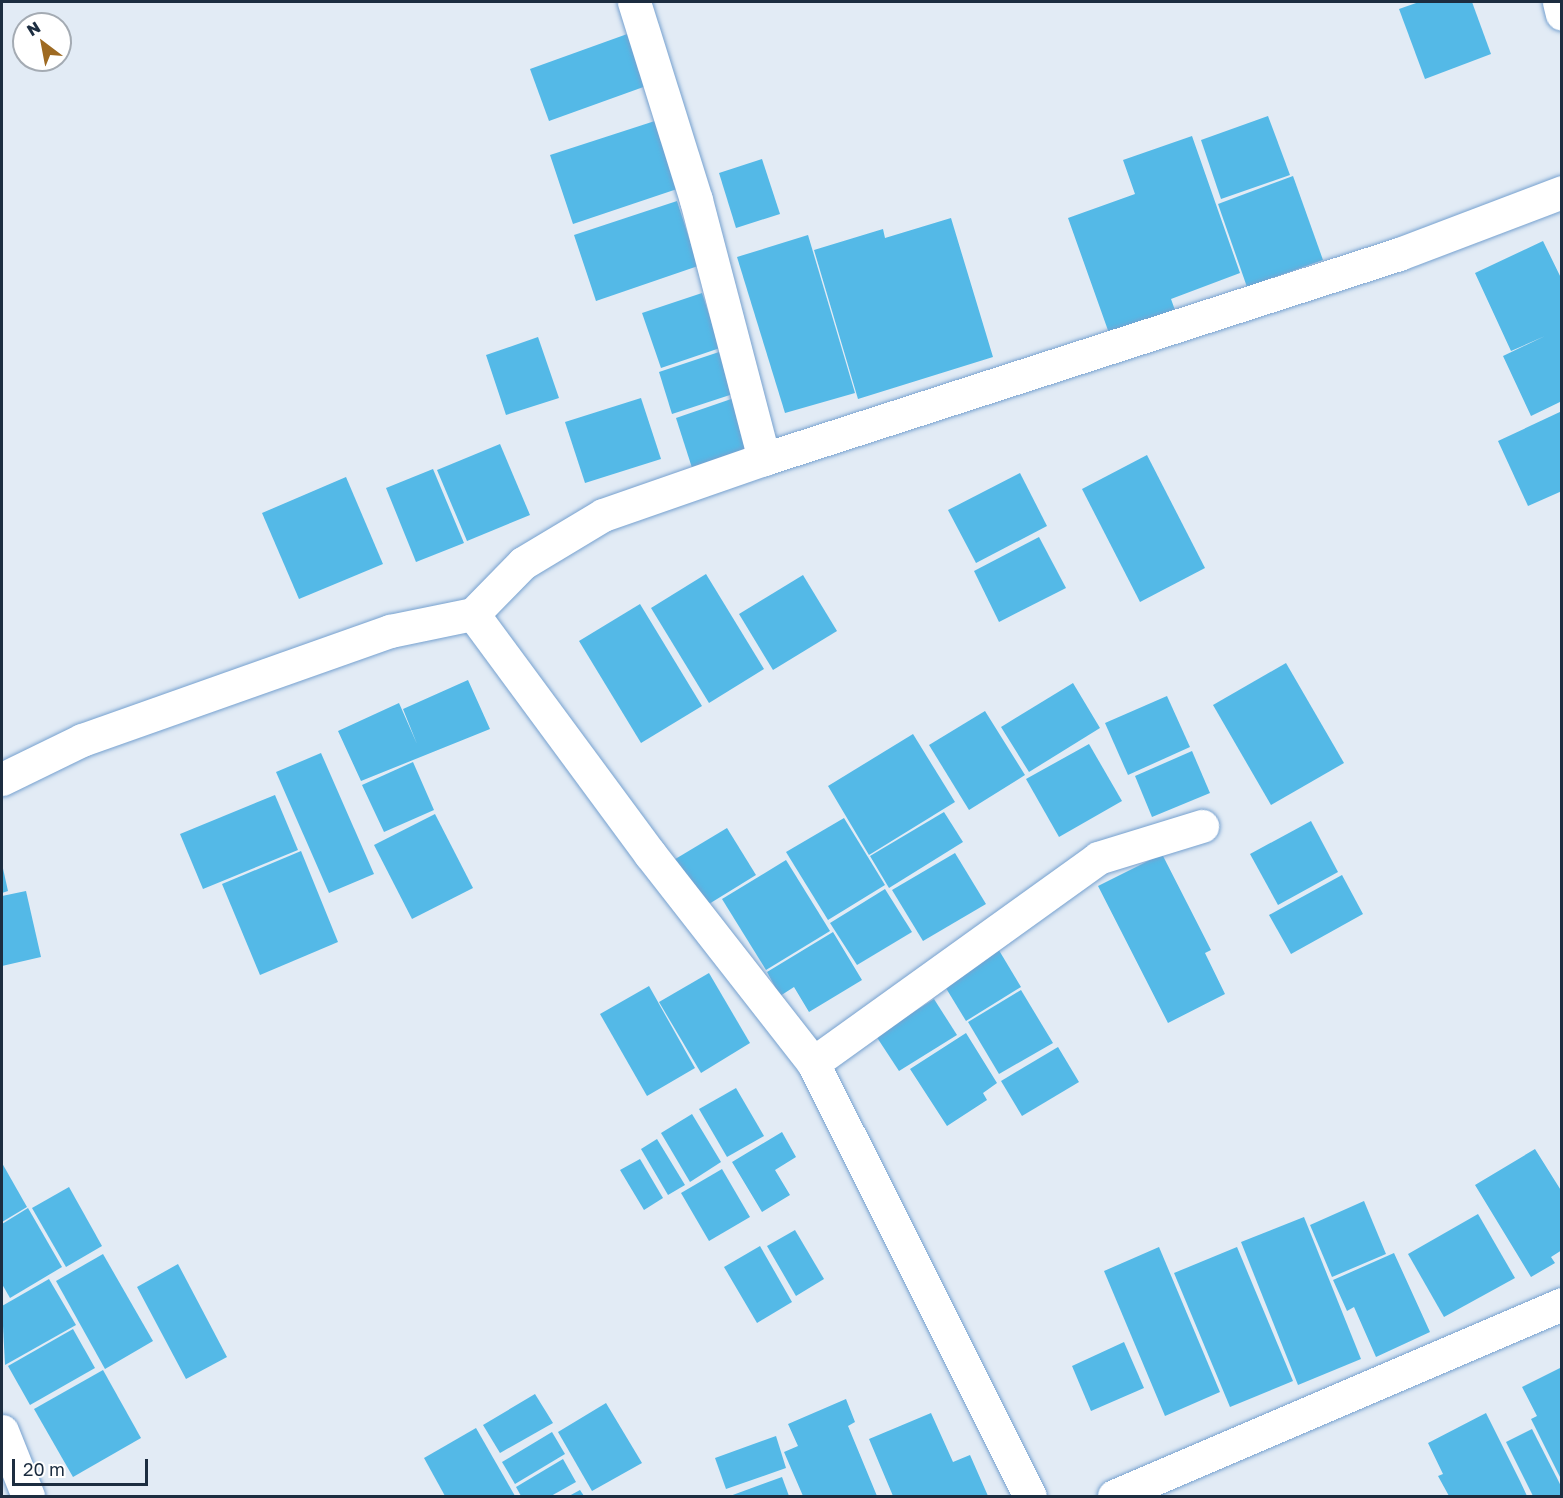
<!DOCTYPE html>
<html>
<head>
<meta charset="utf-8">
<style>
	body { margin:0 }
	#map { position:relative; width:1563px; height:1498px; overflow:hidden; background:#e2ebf5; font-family:"Golos Text",sans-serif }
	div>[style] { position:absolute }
	.building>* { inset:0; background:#54b9e7 }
	.roads { filter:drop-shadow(0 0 2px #76a1cf) drop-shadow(0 0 2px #76a1cf) }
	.minor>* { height:33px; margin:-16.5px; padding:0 16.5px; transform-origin:16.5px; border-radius:16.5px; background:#fff }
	span { translate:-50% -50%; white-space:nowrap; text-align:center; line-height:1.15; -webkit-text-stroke:4.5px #fff; paint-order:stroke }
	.frame { position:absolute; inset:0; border:3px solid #1c2d40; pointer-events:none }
	.north { position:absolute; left:12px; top:12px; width:60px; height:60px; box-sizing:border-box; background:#fff; border:2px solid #a4abb3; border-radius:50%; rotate:328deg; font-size:16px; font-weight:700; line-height:24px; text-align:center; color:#1c2d40 }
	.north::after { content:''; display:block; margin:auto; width:21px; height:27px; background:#9e6a22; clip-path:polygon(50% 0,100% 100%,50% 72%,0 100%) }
	.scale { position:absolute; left:12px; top:1459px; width:136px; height:27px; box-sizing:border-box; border:3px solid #1c2d40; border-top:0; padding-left:8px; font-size:18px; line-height:21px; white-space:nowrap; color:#1c2d40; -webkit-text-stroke:4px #fff; paint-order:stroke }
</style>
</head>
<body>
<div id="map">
	<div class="building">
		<div style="clip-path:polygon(1419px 2px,1472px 2px,1491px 54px,1425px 79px,1399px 9px)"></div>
		<div style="clip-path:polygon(630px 33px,649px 85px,549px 121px,530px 69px)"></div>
		<div style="clip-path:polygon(1268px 116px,1290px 175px,1221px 199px,1201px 140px)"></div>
		<div style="clip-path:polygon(661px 119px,683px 187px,573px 224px,550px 155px)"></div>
		<div style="clip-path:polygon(1192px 136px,1240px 273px,1171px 299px,1176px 313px,1110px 336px,1068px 218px,1135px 194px,1123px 160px)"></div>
		<div style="clip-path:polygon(762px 159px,780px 214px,736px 228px,719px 173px)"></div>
		<div style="clip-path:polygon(1293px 176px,1323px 260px,1247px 287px,1218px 204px)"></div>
		<div style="clip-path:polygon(677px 201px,698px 266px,596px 301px,574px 235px)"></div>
		<div style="clip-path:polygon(951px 218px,993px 357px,858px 399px,814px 250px,883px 229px,885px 238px)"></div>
		<div style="clip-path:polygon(808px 235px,855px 393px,785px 413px,737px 257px)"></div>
		<div style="clip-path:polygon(1543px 241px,1562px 280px,1562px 401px,1531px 416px,1503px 356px,1545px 336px,1511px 351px,1475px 273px)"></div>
		<div style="clip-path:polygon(702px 293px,720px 348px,661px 368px,642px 313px)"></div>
		<div style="clip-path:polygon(538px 337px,559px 398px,506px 415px,486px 355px)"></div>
		<div style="clip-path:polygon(722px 351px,736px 393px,672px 414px,659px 372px)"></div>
		<div style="clip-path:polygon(737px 397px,755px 454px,694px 474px,676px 418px)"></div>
		<div style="clip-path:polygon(641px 398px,661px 459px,585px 483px,565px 422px)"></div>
		<div style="clip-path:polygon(1562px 411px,1562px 491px,1528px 506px,1498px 441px)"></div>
		<div style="clip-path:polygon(500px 444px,530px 515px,467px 541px,437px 470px)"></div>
		<div style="clip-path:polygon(1147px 455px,1205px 568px,1140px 602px,1082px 489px)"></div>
		<div style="clip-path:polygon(433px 469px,464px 543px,416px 562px,386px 488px)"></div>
		<div style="clip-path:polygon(1020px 473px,1047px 526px,976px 563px,948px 510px)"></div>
		<div style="clip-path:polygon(346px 477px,383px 564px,299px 599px,262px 513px)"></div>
		<div style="clip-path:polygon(1039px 537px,1066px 588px,999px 622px,974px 571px)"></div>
		<div style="clip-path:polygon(706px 574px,764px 669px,709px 703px,651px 608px)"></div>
		<div style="clip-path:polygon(803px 575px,837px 631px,773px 670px,739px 614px)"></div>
		<div style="clip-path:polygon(640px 604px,702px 706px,641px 743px,579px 641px)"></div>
		<div style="clip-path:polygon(1286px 663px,1344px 763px,1271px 805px,1213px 705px)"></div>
		<div style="clip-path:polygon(468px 680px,490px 729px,361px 781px,338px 731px,399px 703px,417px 744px,403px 709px)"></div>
		<div style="clip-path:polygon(1073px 683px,1100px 728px,1029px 772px,1001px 727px)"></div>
		<div style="clip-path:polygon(1167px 696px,1190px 747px,1128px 775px,1105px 723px)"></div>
		<div style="clip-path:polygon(985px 711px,1025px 775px,969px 810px,929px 745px)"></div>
		<div style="clip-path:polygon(913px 734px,955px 802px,869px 855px,828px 786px)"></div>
		<div style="clip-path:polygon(1089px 744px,1122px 801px,1059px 837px,1026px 779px)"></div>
		<div style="clip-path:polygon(1192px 751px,1210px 793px,1152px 817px,1135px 776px)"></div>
		<div style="clip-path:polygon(321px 753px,374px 874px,329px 893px,276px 772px)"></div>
		<div style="clip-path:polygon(413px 762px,434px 810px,384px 832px,362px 785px)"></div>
		<div style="clip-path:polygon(275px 795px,298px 850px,203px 889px,180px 834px)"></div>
		<div style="clip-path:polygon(944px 812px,963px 842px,889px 888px,870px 856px)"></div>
		<div style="clip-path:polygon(435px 814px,473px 888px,412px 919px,374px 845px)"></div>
		<div style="clip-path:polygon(844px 818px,885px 885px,828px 920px,786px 852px)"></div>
		<div style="clip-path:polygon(1311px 821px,1338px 872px,1278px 905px,1250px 854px)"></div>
		<div style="clip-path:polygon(727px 828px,756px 875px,696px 912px,667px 864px)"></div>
		<div style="clip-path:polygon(301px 851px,338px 942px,260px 975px,222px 884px)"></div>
		<div style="clip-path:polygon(955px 853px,986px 904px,923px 941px,892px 890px)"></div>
		<div style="clip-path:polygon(1162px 854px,1211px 950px,1205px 953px,1225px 994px,1168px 1023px,1098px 886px)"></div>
		<div style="clip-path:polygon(786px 860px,830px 931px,766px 970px,722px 899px)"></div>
		<div style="clip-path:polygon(2px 864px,8px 891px,2px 893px)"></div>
		<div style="clip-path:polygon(1342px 875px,1363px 914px,1291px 954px,1269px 915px)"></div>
		<div style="clip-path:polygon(885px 889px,912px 932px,857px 965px,830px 923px)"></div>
		<div style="clip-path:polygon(26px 891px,41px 957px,2px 966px,2px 896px)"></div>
		<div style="clip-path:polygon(833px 932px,862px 980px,809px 1012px,794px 987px,780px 996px,767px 972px)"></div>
		<div style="clip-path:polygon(997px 947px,1021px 987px,966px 1021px,941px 980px)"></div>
		<div style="clip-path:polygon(709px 973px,750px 1043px,701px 1073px,659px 1002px)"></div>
		<div style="clip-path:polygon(649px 986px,695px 1068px,647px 1096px,600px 1014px)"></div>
		<div style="clip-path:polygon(1021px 990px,1053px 1043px,999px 1074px,968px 1022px)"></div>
		<div style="clip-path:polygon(934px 999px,957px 1035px,899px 1071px,876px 1036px)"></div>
		<div style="clip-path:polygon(966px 1033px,997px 1083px,983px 1093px,987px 1100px,947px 1126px,910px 1069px)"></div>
		<div style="clip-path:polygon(1058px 1047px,1079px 1082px,1022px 1116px,1001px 1081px)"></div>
		<div style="clip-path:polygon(736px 1088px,764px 1136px,727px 1157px,699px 1109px)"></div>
		<div style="clip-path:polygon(692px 1114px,721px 1162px,690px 1182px,661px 1133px)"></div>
		<div style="clip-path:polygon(782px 1132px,796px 1157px,775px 1170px,790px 1195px,762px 1212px,732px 1162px)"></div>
		<div style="clip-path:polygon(657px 1139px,685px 1185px,668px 1195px,641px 1149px)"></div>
		<div style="clip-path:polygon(1535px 1149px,1562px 1192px,1562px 1250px,1551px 1257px,1555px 1263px,1531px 1277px,1475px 1185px)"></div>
		<div style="clip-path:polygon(640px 1159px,663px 1198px,644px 1210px,620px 1170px)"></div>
		<div style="clip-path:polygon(2px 1163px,27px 1207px,2px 1222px)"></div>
		<div style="clip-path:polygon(722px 1169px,750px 1217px,709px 1241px,681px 1193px)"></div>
		<div style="clip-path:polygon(69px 1187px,102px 1246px,66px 1267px,32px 1208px)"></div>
		<div style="clip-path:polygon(1364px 1201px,1386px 1254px,1332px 1277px,1310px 1225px)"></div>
		<div style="clip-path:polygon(28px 1208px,62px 1267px,10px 1298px,2px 1284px,2px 1224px)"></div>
		<div style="clip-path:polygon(1478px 1214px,1515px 1278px,1444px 1317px,1408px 1254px)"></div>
		<div style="clip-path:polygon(1304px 1217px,1361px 1359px,1298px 1385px,1241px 1242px)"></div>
		<div style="clip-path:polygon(795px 1230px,824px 1279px,796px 1296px,767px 1246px)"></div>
		<div style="clip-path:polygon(760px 1246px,792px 1302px,757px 1323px,724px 1267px)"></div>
		<div style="clip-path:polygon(1159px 1247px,1220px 1392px,1165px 1416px,1104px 1271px)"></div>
		<div style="clip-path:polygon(1237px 1247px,1293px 1381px,1230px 1407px,1174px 1273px)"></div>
		<div style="clip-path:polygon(1394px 1253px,1430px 1332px,1376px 1357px,1354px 1307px,1347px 1311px,1333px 1280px)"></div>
		<div style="clip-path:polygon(103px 1254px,153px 1341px,105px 1369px,56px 1281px)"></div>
		<div style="clip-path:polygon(178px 1264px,227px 1357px,186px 1379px,137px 1287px)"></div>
		<div style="clip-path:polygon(49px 1279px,76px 1325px,5px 1365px,2px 1306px)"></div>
		<div style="clip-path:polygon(73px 1329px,95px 1368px,30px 1405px,8px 1366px)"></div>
		<div style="clip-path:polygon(1124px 1342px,1144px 1388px,1091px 1411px,1072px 1366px)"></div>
		<div style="clip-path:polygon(1562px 1367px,1562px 1481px,1531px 1419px,1537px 1416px,1522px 1387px)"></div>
		<div style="clip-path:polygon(103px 1370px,141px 1438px,73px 1477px,34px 1409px)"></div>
		<div style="clip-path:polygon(535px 1394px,553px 1423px,500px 1453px,483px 1425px)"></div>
		<div style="clip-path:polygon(846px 1399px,855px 1422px,848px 1426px,877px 1496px,803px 1496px,784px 1452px,798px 1446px,788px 1424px)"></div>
		<div style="clip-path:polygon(606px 1403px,642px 1463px,592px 1491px,558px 1432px)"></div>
		<div style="clip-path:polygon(931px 1413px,953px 1462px,970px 1455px,988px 1496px,893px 1496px,869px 1439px)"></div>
		<div style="clip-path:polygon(1486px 1413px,1520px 1481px,1527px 1496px,1449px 1496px,1438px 1476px,1443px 1474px,1428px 1443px)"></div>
		<div style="clip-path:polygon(476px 1428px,515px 1496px,445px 1496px,424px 1458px)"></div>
		<div style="clip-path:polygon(1532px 1429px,1562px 1488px,1562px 1496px,1533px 1496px,1506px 1442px)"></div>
		<div style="clip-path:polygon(552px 1432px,565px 1454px,515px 1484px,502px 1462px)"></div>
		<div style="clip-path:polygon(776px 1436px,786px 1468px,726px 1489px,715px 1458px)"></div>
		<div style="clip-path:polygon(563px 1459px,576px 1482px,551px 1496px,521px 1496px,516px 1487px)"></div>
		<div style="clip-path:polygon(782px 1477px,789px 1496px,730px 1496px)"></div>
		<div style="clip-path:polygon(580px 1490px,584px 1496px,569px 1496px)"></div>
	</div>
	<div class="roads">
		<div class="minor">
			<div style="left:634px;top:2px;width:207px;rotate:72.6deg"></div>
			<div style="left:696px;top:200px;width:268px;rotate:75.3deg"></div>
			<div style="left:1559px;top:2px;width:12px;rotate:76deg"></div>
			<div style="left:473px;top:614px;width:298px;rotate:53.6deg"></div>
			<div style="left:650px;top:854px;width:265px;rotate:52deg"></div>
			<div style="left:813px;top:1063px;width:484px;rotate:63.4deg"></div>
			<div style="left:2px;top:779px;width:89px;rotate:-26deg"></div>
			<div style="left:82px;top:740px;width:327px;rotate:-19.5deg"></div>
			<div style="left:390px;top:631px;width:85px;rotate:-11.6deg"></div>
			<div style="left:473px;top:614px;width:71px;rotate:-45.6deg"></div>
			<div style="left:523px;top:563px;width:93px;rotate:-31deg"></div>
			<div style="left:603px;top:515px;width:170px;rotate:-19.2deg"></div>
			<div style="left:764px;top:459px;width:667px;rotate:-17.89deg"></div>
			<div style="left:1399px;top:254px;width:174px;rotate:-20.8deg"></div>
			<div style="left:813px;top:1063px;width:351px;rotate:-35.7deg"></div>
			<div style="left:1098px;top:858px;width:109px;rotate:-17.1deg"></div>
			<div style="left:2px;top:1431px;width:70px;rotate:68.2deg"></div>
			<div style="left:1114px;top:1496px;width:487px;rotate:-23.2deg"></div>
		</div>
	</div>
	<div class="frame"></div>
	<div class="north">N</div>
	<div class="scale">20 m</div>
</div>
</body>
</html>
